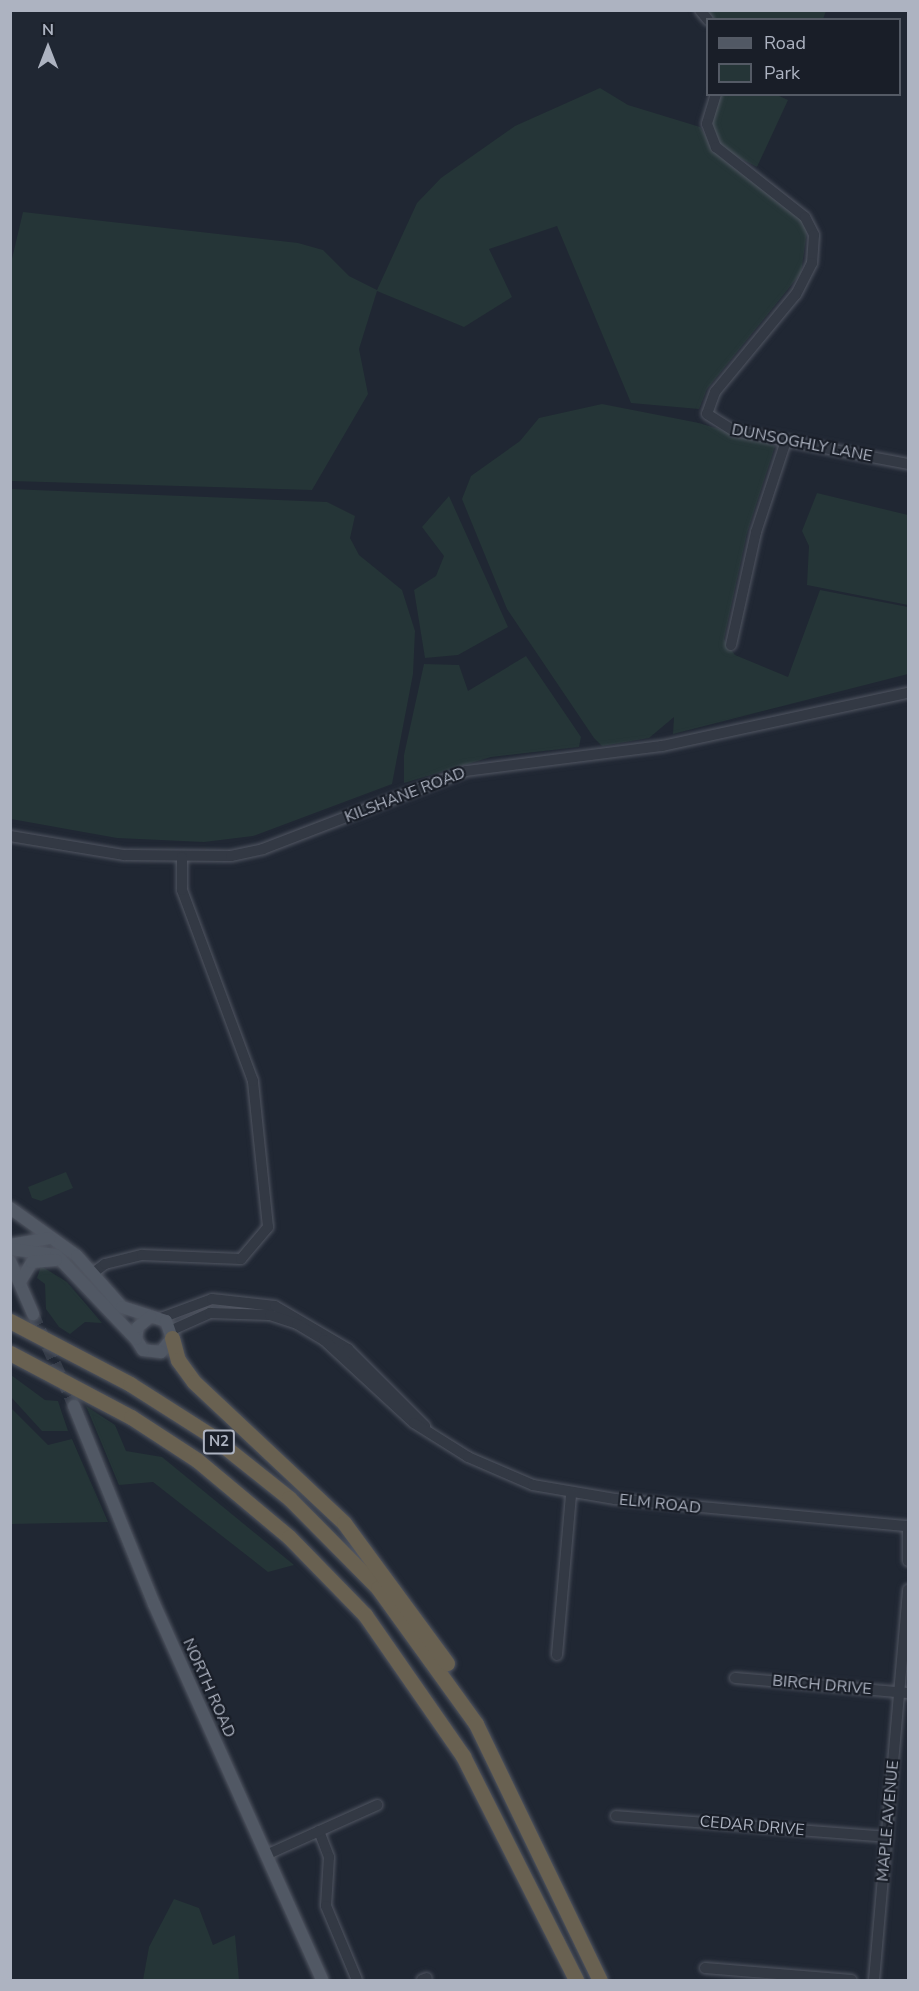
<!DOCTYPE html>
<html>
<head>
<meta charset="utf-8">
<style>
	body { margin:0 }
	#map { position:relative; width:919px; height:1991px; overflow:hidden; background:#202733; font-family:"Nunito Sans",sans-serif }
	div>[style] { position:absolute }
	.green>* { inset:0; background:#253537 }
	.major-tunnel>* { height:12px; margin-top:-6px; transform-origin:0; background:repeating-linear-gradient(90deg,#353c48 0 12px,transparent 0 18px) }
	.roads { filter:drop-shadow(0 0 2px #515662) drop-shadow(0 0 2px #515662) }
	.minor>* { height:10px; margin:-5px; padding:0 5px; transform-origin:5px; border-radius:5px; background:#333944 }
	.major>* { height:12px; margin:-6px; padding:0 6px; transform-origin:6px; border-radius:6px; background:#515864 }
	.highway>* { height:15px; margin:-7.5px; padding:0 7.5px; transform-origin:7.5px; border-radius:7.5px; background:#696151 }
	span { translate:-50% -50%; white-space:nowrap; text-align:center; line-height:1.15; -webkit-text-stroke:4.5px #191e28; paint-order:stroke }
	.shield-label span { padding:2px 4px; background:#191e28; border:2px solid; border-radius:4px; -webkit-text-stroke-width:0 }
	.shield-label { font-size:15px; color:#adb3c1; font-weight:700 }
	.street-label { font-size:16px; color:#adb3c1 }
	.frame { position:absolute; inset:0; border:12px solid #adb3c1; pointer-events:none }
	.legend { position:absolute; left:706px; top:18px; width:195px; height:78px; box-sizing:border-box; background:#191e28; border:2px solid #545a65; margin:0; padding:8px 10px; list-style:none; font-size:18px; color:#adb3c1 }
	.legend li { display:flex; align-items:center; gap:12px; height:30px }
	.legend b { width:30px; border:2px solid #545a65 }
	.north { position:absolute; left:18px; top:18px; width:60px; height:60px; -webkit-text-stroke:4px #191e28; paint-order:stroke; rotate:0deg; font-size:16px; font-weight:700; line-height:24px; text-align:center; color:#adb3c1 }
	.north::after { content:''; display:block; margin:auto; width:21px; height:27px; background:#adb3c1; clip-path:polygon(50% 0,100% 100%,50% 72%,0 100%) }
</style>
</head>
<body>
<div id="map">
	<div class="green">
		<div style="clip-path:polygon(700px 11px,826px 11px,823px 19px,708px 20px)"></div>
		<div style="clip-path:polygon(600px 88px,628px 105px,700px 127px,717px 154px,799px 216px,807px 231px,801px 273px,707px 389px,699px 409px,631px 403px,557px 226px,489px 249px,512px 297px,464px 327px,377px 291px,359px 349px,368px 394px,312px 490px,11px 481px,11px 263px,23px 212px,298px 243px,323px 250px,349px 276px,377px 290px,417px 203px,441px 178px,515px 126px)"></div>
		<div style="clip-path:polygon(716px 95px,777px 95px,788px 100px,757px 167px,715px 145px,708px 119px)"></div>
		<div style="clip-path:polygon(602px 404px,699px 423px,775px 446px,747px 533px,724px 639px,735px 655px,788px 677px,820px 590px,908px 607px,908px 674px,673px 734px,674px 717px,649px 738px,602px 746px,594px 738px,507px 609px,462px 499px,471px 476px,520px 441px,539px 418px)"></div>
		<div style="clip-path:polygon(10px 489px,327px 502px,355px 516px,350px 538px,359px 555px,402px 590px,415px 631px,413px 674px,392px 784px,253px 836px,204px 842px,117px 838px,11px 819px)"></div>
		<div style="clip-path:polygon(817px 493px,908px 515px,908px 605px,807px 585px,809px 546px,802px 531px)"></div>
		<div style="clip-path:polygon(449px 496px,508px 627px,458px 655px,425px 658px,414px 590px,436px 576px,444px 556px,422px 527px)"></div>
		<div style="clip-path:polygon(526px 656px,581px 737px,579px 747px,491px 757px,404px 783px,404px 755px,424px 664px,459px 665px,468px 691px)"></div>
		<div style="clip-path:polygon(66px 1172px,73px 1188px,41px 1201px,32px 1198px,28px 1187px)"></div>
		<div style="clip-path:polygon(41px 1266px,67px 1282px,102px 1323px,85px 1322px,70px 1334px,59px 1327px,46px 1309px,45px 1284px,37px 1278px)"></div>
		<div style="clip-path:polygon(11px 1375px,45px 1400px,58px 1401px,68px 1431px,42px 1431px,11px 1397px)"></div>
		<div style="clip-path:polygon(86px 1406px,115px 1425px,126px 1451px,162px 1457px,294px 1565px,268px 1572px,153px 1482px,119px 1485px)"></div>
		<div style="clip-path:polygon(10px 1407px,48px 1445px,72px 1439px,108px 1522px,11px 1524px)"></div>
		<div style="clip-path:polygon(174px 1899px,199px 1908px,213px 1945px,235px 1935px,239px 1980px,143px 1980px,149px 1947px)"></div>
	</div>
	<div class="major-tunnel">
		<div style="left:33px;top:1314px;width:101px;rotate:66deg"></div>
	</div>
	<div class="roads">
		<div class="minor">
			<div style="left:700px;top:10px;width:13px;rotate:51deg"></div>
			<div style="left:716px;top:94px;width:31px;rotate:107deg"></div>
			<div style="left:707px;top:124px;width:25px;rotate:69deg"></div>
			<div style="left:716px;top:147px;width:113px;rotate:38.2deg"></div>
			<div style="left:805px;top:217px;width:20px;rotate:63deg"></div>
			<div style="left:814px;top:235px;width:28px;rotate:94deg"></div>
			<div style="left:812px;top:263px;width:35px;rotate:117deg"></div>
			<div style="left:796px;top:294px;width:127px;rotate:129.6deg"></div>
			<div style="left:715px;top:392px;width:23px;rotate:110deg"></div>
			<div style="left:707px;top:414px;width:32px;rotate:32deg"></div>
			<div style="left:734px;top:431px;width:177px;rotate:10.7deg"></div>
			<div style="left:731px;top:645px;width:116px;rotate:-77.5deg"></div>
			<div style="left:756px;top:532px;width:96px;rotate:-71.8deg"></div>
			<div style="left:10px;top:836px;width:116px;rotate:9.5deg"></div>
			<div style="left:124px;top:855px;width:107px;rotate:0.5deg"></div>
			<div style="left:231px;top:856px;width:33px;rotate:-12deg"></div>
			<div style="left:263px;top:849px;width:217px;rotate:-21deg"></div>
			<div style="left:466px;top:771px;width:198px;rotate:-7.3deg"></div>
			<div style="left:662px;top:746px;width:252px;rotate:-12.2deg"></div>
			<div style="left:93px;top:1273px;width:15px;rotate:-37deg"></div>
			<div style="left:105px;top:1264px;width:38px;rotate:-14deg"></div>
			<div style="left:142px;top:1255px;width:99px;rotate:2.3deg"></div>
			<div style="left:241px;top:1259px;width:42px;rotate:-49.8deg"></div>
			<div style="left:268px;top:1227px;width:147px;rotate:-95.9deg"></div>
			<div style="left:253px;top:1081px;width:204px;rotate:-110.4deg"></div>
			<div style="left:182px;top:890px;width:33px;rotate:-90deg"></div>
			<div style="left:161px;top:1318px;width:54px;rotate:-20.4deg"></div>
			<div style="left:212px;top:1299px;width:63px;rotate:6.3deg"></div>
			<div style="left:275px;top:1306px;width:85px;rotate:30.5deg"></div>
			<div style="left:348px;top:1349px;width:109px;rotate:45deg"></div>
			<div style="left:172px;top:1330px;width:42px;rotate:-24.1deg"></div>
			<div style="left:210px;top:1313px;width:60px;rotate:1.9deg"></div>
			<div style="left:270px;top:1315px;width:28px;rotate:18deg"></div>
			<div style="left:297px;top:1324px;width:31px;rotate:31deg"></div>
			<div style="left:324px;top:1340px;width:122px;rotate:42.7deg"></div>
			<div style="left:414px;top:1423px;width:64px;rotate:32.2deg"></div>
			<div style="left:468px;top:1457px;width:71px;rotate:23.3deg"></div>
			<div style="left:533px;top:1485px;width:83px;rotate:9.7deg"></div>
			<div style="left:615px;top:1499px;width:294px;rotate:5.3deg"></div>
			<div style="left:908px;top:1526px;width:35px;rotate:90deg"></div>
			<div style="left:557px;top:1655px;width:162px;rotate:-85deg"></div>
			<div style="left:735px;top:1678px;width:174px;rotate:5deg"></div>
			<div style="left:616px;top:1816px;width:272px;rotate:4.4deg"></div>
			<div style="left:319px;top:1831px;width:28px;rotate:69deg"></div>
			<div style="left:329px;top:1857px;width:49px;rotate:93.5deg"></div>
			<div style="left:326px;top:1906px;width:80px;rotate:67.3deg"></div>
			<div style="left:266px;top:1855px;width:122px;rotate:-24.2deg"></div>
			<div style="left:705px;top:1968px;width:147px;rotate:4.7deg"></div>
			<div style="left:422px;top:1980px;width:5px;rotate:-22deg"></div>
			<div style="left:874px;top:1980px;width:392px;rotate:-85deg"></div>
		</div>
		<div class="major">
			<div style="left:10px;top:1208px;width:82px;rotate:35.6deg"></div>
			<div style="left:77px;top:1256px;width:68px;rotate:48.6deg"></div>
			<div style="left:122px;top:1307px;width:46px;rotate:17.7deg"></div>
			<div style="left:166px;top:1321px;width:18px;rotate:71deg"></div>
			<div style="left:172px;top:1338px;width:18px;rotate:128deg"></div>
			<div style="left:161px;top:1352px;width:18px;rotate:-174deg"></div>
			<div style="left:143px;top:1350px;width:13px;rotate:-122deg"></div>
			<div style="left:136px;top:1339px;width:12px;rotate:-81deg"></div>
			<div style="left:138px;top:1327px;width:16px;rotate:-40deg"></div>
			<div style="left:10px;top:1245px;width:40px;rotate:-10deg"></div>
			<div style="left:10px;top:1249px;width:46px;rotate:7.4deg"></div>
			<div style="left:56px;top:1255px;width:116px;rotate:46.4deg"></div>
			<div style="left:10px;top:1261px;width:58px;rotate:66.5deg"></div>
			<div style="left:20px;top:1282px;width:23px;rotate:-59deg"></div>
			<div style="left:32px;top:1262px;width:24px;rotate:-5deg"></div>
			<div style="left:74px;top:1406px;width:214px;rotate:68deg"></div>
			<div style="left:154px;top:1604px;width:412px;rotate:65.9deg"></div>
		</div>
		<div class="highway">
			<div style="left:10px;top:1321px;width:136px;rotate:27.7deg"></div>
			<div style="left:130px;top:1384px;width:95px;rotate:32.5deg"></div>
			<div style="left:210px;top:1435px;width:101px;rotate:38.6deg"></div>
			<div style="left:289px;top:1498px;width:127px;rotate:45.3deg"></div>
			<div style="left:378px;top:1588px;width:168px;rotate:54.2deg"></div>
			<div style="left:476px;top:1724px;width:284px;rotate:64.2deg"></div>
			<div style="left:172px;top:1338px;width:23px;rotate:75deg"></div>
			<div style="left:178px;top:1360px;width:27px;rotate:54deg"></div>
			<div style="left:194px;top:1382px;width:206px;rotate:43.2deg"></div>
			<div style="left:344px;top:1523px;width:174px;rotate:53.7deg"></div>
			<div style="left:10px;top:1353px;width:137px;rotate:27.9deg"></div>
			<div style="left:131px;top:1417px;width:79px;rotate:33.1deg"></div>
			<div style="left:197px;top:1460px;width:120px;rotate:39.9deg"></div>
			<div style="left:289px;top:1537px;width:109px;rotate:45.7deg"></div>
			<div style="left:365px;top:1615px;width:172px;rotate:55.2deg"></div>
			<div style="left:463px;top:1756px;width:251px;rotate:63.2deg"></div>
		</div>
	</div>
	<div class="shield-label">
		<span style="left:219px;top:1442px">N2</span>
	</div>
	<div class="street-label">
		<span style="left:802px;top:443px;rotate:11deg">DUNSOGHLY LANE</span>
		<span style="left:405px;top:795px;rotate:-21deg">KILSHANE ROAD</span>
		<span style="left:660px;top:1504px;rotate:6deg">ELM ROAD</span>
		<span style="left:822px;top:1685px;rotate:5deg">BIRCH DRIVE</span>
		<span style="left:209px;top:1688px;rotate:66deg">NORTH ROAD</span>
		<span style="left:888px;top:1821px;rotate:-85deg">MAPLE AVENUE</span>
		<span style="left:752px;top:1826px;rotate:5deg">CEDAR DRIVE</span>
	</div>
	<div class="frame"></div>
	<ul class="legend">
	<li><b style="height:8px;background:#515864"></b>Road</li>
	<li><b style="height:16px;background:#253537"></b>Park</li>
	</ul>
	<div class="north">N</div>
</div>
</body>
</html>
